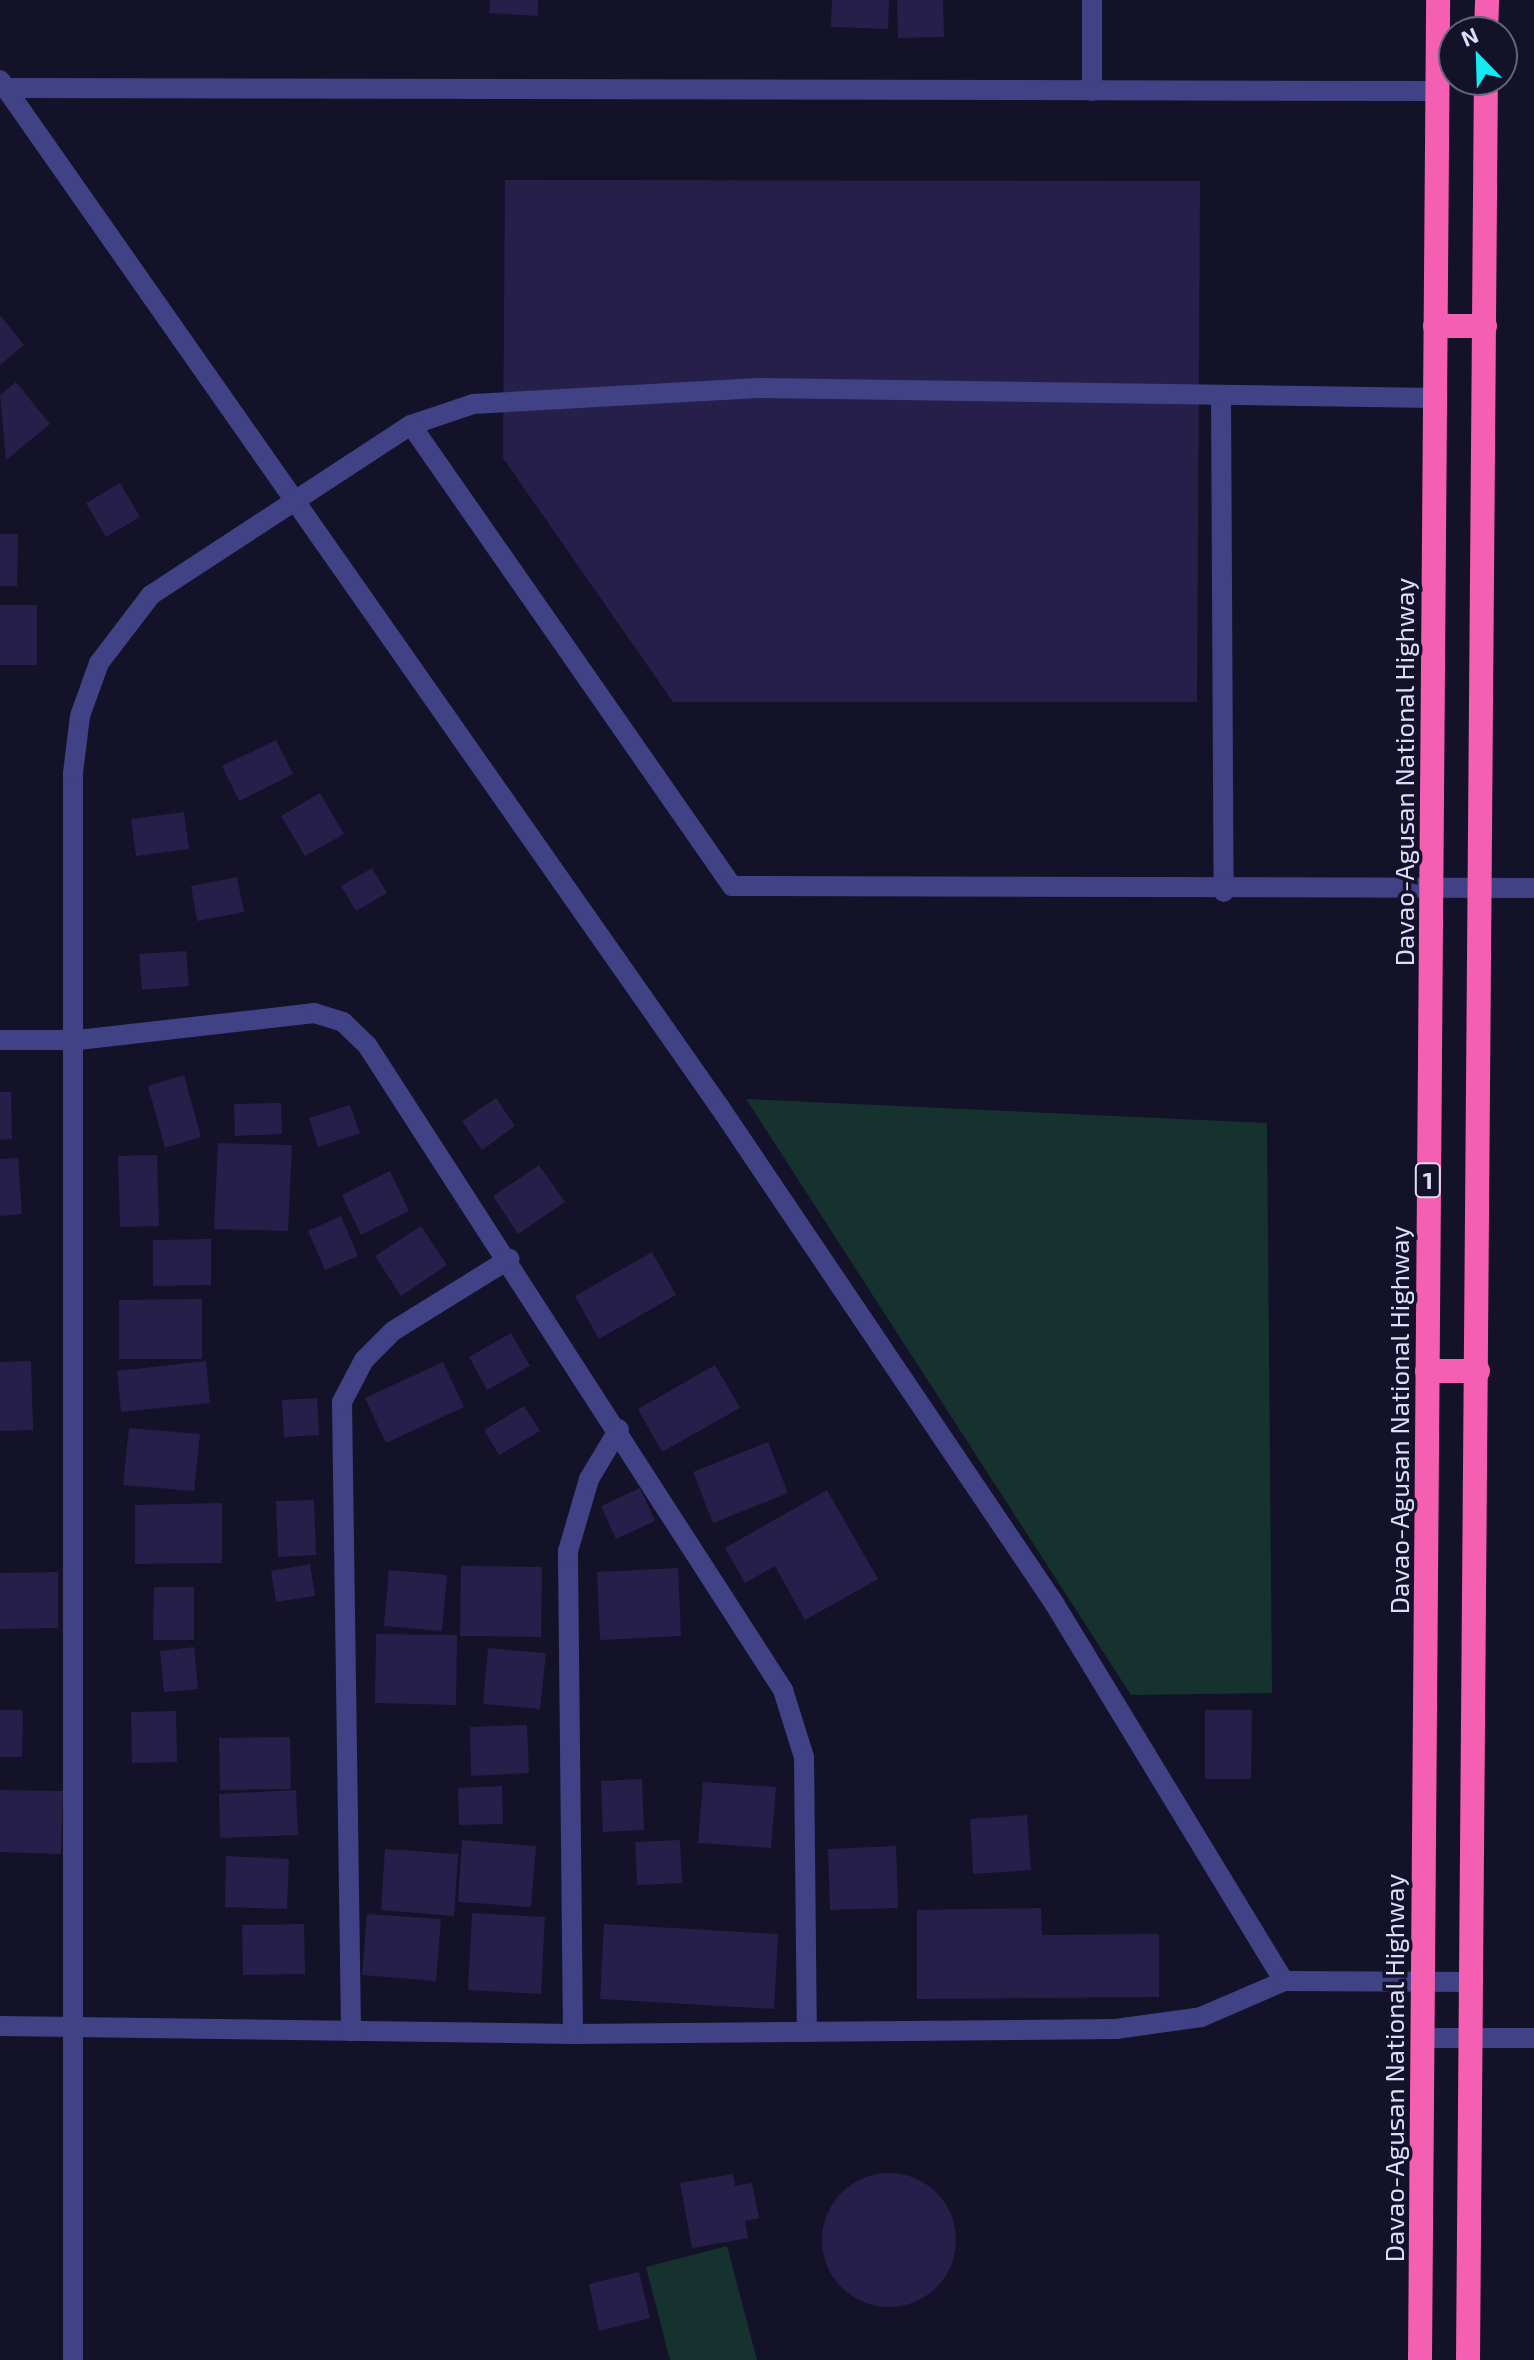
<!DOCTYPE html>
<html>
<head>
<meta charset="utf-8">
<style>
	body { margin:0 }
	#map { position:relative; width:1534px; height:2360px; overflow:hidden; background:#141229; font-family:"Exo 2",sans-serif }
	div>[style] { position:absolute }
	.green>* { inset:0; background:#15322f }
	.building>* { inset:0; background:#251f49 }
	.round { border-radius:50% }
	.minor>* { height:20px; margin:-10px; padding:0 10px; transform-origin:10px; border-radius:10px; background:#404285 }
	.highway>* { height:24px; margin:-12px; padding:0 12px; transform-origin:12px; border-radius:12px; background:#f55fb1 }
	span { translate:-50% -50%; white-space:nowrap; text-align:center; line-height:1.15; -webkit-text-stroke:7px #141229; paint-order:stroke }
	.shield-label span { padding:2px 6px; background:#141229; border:2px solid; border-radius:6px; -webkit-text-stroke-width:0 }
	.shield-label { font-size:24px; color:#dedcfd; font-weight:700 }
	.street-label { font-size:26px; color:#dedcfd }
	.north { position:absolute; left:1438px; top:16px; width:80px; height:80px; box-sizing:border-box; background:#141229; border:2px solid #65637e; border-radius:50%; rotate:337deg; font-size:22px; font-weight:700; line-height:32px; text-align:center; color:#dedcfd }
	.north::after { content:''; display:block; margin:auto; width:28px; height:36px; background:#14eaf1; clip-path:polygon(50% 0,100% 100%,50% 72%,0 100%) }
</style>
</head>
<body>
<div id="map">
	<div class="green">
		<div style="clip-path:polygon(746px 1099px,1267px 1123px,1272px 1693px,1131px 1695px)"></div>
		<div style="clip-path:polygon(727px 2246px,757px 2360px,670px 2360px,646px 2267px)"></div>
	</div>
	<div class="building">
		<div style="clip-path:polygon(490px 0,538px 0,538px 16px,489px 13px)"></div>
		<div style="clip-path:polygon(832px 0,889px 0,888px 29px,831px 27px)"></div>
		<div style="clip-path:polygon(897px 0,943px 0,944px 37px,898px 38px)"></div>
		<div style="clip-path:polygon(505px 180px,1200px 181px,1197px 702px,673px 702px,503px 458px)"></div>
		<div style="clip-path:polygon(0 315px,24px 345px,0 365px)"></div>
		<div style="clip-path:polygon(16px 382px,50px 424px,6px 460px,0 395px)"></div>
		<div style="clip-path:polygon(120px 483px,140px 517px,106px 537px,86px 503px)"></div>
		<div style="clip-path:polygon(0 534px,18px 534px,17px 586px,0 586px)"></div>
		<div style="clip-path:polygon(0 605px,37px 605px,37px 665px,0 665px)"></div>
		<div style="clip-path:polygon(276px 740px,293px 774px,239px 801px,222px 766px)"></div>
		<div style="clip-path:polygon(320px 793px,344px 834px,305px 856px,281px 816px)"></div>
		<div style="clip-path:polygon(184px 812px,189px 849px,136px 856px,131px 819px)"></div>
		<div style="clip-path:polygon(372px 868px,387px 893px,356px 911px,341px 886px)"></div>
		<div style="clip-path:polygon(237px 877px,244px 912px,197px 921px,191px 886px)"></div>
		<div style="clip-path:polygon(186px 951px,189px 986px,142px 990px,139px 954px)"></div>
		<div style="clip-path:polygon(184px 1075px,201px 1137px,165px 1148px,148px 1086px)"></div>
		<div style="clip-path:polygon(0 1092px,11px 1092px,12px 1139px,0 1140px)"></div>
		<div style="clip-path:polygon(496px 1098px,515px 1126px,482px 1150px,462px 1121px)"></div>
		<div style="clip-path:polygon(281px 1103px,282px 1134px,235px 1136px,234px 1104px)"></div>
		<div style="clip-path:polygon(350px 1105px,360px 1133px,318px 1147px,309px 1118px)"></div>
		<div style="clip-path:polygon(218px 1143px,292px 1145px,288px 1231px,214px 1229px)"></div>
		<div style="clip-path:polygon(157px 1155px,159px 1226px,120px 1227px,118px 1156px)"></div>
		<div style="clip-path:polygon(18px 1158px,22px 1214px,0 1216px,0 1159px)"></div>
		<div style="clip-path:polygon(539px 1165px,565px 1202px,518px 1234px,493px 1196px)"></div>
		<div style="clip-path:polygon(390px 1171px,409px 1211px,361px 1235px,342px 1195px)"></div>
		<div style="clip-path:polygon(341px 1216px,358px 1256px,325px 1270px,308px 1231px)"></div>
		<div style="clip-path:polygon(421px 1226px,447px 1265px,401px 1296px,375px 1256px)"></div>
		<div style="clip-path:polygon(211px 1239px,211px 1285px,153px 1286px,153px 1240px)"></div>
		<div style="clip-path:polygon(652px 1252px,676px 1295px,599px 1339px,575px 1296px)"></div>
		<div style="clip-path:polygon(202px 1299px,202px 1359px,119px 1359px,119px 1300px)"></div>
		<div style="clip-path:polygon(511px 1333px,530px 1366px,487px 1390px,469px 1357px)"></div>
		<div style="clip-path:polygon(31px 1361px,33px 1430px,0 1431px,0 1362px)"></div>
		<div style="clip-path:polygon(206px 1361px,210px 1403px,121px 1412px,117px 1371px)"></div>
		<div style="clip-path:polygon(443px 1362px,464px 1407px,386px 1443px,365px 1398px)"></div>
		<div style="clip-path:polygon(715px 1365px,740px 1408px,662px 1452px,638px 1409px)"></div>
		<div style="clip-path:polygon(317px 1398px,319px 1435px,284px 1437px,282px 1400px)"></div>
		<div style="clip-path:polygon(524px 1406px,540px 1431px,499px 1455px,484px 1430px)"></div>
		<div style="clip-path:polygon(129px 1428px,200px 1434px,194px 1491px,123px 1485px)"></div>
		<div style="clip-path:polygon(768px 1442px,788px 1493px,713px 1523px,693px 1472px)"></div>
		<div style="clip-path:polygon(640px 1488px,655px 1521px,616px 1539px,601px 1506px)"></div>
		<div style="clip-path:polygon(827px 1490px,878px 1579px,805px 1620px,775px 1566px,745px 1583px,725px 1548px)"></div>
		<div style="clip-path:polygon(314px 1500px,316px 1555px,278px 1557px,276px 1501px)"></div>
		<div style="clip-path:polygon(222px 1503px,222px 1563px,135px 1564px,135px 1505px)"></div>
		<div style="clip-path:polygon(310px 1564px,315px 1596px,276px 1602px,271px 1571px)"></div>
		<div style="clip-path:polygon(461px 1566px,542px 1567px,541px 1637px,460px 1636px)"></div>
		<div style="clip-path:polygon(678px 1568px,681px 1636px,600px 1640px,597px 1572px)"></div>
		<div style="clip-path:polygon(389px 1570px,447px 1575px,442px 1631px,384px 1626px)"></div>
		<div style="clip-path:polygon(58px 1572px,58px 1628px,0 1629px,0 1573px)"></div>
		<div style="clip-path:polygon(154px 1587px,194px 1587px,194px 1640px,153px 1640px)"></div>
		<div style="clip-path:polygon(376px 1634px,457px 1635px,456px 1705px,375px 1703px)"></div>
		<div style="clip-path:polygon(194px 1647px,198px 1689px,164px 1692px,160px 1651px)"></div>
		<div style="clip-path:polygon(488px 1648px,546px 1653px,540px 1709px,483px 1704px)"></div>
		<div style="clip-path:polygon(0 1710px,23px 1710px,22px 1757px,0 1757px)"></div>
		<div style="clip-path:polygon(1205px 1710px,1252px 1710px,1251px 1779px,1205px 1779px)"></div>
		<div style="clip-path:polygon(176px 1711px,177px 1762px,132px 1763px,131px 1712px)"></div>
		<div style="clip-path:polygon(527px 1725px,529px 1773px,471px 1776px,470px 1727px)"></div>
		<div style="clip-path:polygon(290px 1737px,291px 1789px,220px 1790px,219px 1738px)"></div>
		<div style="clip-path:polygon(642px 1779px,644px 1830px,603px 1832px,601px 1781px)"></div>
		<div style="clip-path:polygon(703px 1782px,776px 1787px,771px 1848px,698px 1843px)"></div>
		<div style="clip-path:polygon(502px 1786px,503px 1824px,459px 1825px,458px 1788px)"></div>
		<div style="clip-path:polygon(0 1790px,63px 1791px,61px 1854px,0 1852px)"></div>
		<div style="clip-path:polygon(296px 1790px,298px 1835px,220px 1838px,219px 1794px)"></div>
		<div style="clip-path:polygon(1027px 1815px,1031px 1870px,973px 1874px,970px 1819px)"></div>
		<div style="clip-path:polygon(462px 1840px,536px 1846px,531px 1907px,458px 1902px)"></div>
		<div style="clip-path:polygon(680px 1840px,682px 1883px,637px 1885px,635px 1842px)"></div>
		<div style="clip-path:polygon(896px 1846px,898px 1908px,830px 1910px,828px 1849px)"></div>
		<div style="clip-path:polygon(385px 1849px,458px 1854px,454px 1916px,381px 1910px)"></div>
		<div style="clip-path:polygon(226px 1856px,289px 1859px,287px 1909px,225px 1907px)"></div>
		<div style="clip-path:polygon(1041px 1908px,1042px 1935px,1159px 1934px,1159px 1997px,917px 1999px,917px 1910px)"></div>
		<div style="clip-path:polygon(472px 1913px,545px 1917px,541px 1994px,468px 1990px)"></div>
		<div style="clip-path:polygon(367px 1914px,441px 1919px,436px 1981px,362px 1975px)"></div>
		<div style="clip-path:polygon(304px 1924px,305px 1974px,243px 1975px,242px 1925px)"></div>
		<div style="clip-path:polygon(604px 1924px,778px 1934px,774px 2009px,600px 1999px)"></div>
		<div class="round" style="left:822px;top:2173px;width:134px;height:134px"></div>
		<div style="clip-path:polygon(733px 2174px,735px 2186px,752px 2183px,759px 2218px,745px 2221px,748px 2238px,692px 2248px,680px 2183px)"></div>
		<div style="clip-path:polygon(639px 2272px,650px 2318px,599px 2331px,589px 2284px)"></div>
	</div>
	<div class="minor">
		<div style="left:1092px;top:0;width:91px;rotate:90deg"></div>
		<div style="left:0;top:80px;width:1253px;rotate:54.98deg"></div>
		<div style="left:719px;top:1106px;width:599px;rotate:56.02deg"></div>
		<div style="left:1054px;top:1603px;width:442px;rotate:58.7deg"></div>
		<div style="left:6px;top:88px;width:1431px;rotate:0.12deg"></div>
		<div style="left:1221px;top:395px;width:497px;rotate:89.7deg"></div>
		<div style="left:411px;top:425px;width:65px;rotate:-18.7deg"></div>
		<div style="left:473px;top:404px;width:286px;rotate:-3.2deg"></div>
		<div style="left:759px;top:388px;width:676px;rotate:0.85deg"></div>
		<div style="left:0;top:1040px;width:78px"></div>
		<div style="left:78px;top:1040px;width:238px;rotate:-6.5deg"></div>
		<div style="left:314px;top:1013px;width:30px;rotate:17deg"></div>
		<div style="left:343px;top:1022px;width:33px;rotate:44deg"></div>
		<div style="left:367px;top:1045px;width:768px;rotate:57.18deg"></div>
		<div style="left:783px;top:1690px;width:70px;rotate:72.6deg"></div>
		<div style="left:804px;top:1757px;width:275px;rotate:89.4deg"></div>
		<div style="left:0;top:2026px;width:573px;rotate:0.8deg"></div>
		<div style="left:573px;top:2034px;width:543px;rotate:-0.53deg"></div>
		<div style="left:1116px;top:2029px;width:86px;rotate:-8deg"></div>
		<div style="left:1201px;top:2017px;width:90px;rotate:-23.4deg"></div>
		<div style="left:1284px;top:1981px;width:187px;rotate:0.3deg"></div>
		<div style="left:351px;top:2031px;width:629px;rotate:-90.82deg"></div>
		<div style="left:342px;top:1402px;width:47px;rotate:-62.4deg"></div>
		<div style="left:364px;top:1360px;width:41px;rotate:-45deg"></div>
		<div style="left:393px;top:1331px;width:137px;rotate:-31.8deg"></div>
		<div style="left:573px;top:2034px;width:483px;rotate:-90.6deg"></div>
		<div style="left:568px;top:1551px;width:75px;rotate:-73.7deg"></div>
		<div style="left:589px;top:1479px;width:58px;rotate:-59deg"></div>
		<div style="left:1422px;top:2038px;width:112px"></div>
		<div style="left:73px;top:2360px;width:1587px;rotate:-90deg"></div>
		<div style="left:73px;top:773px;width:57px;rotate:-83deg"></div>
		<div style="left:80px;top:716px;width:56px;rotate:-70.3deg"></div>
		<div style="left:99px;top:663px;width:86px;rotate:-52.6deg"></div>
		<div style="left:151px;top:595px;width:311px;rotate:-33.2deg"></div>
		<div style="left:411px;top:425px;width:562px;rotate:55.15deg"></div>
		<div style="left:732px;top:886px;width:802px;rotate:0.14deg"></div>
	</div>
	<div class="highway">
		<div style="left:1486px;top:32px;width:32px;rotate:-88deg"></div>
		<div style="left:1435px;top:326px;width:50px"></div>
		<div style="left:1427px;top:1371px;width:51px"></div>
		<div style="left:1420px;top:2360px;width:2360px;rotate:-89.56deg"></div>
		<div style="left:1468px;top:2360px;width:2280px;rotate:-89.55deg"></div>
	</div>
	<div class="shield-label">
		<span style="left:1428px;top:1180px">1</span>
	</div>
	<div class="street-label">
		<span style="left:1404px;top:772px;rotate:-90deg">Davao-Agusan National Highway</span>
		<span style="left:1399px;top:1420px;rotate:-90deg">Davao-Agusan National Highway</span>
		<span style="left:1394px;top:2068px;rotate:-90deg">Davao-Agusan National Highway</span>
	</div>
	<div class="north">N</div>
</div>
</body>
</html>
